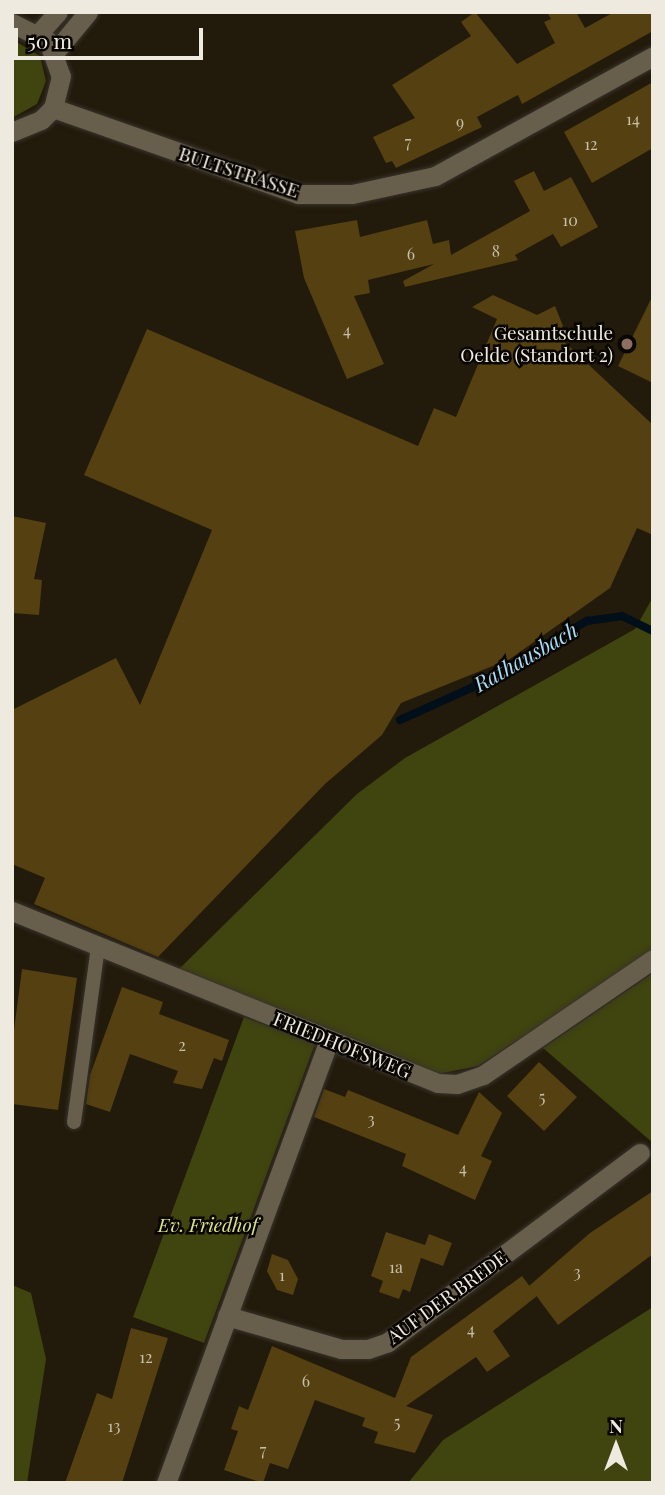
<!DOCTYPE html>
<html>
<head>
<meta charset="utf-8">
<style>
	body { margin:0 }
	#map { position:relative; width:665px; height:1495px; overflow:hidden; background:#221a0a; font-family:"Playfair Display",serif }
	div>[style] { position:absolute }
	.green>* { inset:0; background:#40440f }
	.stream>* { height:8px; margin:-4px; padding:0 4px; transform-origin:4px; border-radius:4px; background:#000f19 }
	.building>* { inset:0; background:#544010 }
	.roads { filter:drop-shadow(0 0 2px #39332d) drop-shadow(0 0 2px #39332d) }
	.service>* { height:14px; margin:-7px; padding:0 7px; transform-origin:7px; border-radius:7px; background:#675f4c }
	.minor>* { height:19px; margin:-9.5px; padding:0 9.5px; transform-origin:9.5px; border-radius:9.5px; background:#675f4c }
	.tertiary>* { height:19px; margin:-9.5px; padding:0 9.5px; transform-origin:9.5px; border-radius:9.5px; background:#675f4c }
	.secondary>* { height:19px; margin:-9.5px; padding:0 9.5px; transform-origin:9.5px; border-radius:9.5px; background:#675f4c }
	.dots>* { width:19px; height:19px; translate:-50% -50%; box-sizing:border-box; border:4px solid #090602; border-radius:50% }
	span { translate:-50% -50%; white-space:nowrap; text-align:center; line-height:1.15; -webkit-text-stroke:5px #090602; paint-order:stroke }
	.number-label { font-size:16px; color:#c8c0ac }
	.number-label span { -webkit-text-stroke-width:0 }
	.street-label { font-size:19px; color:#efeae0 }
	.poi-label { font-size:19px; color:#efeae0 }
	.right { translate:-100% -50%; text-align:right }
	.park-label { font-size:19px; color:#d9e388; font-style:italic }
	.water-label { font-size:21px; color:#a7defb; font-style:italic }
	.frame { position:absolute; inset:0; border:14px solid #efeae0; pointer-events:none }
	.north { position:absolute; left:581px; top:1411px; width:70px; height:70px; -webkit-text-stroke:5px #090602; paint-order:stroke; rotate:0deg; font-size:19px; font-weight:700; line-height:28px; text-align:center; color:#efeae0 }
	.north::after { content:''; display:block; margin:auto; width:24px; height:32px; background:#efeae0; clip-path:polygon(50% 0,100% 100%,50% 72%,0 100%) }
	.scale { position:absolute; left:14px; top:28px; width:189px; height:32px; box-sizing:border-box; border:4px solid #efeae0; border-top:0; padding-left:9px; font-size:21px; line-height:24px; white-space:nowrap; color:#efeae0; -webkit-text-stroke:5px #090602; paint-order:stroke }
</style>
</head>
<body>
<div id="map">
	<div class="green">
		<div style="clip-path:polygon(12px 39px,40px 56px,46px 81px,37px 104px,12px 118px)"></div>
		<div style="clip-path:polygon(653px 597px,653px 951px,478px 1066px,438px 1074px,176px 972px,357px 794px,405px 758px,635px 629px)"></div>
		<div style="clip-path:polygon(653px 973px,653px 1143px,543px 1048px)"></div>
		<div style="clip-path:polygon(244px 1017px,315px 1044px,204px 1343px,133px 1317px)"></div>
		<div style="clip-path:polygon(12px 1285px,31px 1293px,46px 1359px,27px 1483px,12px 1483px)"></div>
		<div style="clip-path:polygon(653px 1307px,653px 1483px,408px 1483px,443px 1440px)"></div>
	</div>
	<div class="stream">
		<div style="left:400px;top:720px;width:80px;rotate:-24.3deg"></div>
		<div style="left:473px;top:687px;width:132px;rotate:-30.1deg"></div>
		<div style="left:587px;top:621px;width:35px;rotate:-8deg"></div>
		<div style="left:622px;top:616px;width:34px;rotate:26deg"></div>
	</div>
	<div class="building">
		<div style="clip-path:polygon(475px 12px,517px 64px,555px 43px,544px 22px,551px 19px,547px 12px,576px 12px,585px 28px,614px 12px,653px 12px,653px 31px,522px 104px,518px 95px,477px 117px,482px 127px,396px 168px,392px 161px,386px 163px,373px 137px,415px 118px,392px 85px,471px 36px,461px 22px)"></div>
		<div style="clip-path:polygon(653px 82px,653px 148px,592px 183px,564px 132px)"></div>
		<div style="clip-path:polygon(534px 171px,544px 191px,571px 177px,598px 227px,561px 247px,553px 234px,515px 255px,518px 260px,405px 287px,403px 281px,434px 264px,368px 280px,370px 293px,354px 296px,384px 364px,347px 379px,304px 278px,295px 231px,357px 220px,360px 237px,427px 220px,433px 244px,449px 240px,451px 255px,530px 211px,514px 181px)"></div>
		<div style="clip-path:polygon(493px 295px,537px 315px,555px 306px,563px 326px,557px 335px,653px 425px,653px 535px,637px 528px,610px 588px,510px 659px,401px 703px,382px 735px,325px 784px,158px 957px,34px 904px,45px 878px,12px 864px,12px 710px,116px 658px,140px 705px,212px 530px,84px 475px,147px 329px,418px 446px,434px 408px,456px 417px,497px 319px,472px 307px)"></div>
		<div style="clip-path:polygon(653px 295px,653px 383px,618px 366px)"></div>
		<div style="clip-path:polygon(12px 516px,46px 523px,34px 579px,42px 580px,39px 615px,12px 613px)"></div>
		<div style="clip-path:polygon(22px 969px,77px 978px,58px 1110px,12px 1104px,12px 1045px)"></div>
		<div style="clip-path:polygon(122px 987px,163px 1002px,159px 1014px,229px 1040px,222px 1061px,214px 1058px,202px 1089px,173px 1083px,178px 1071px,130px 1054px,110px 1112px,86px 1104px,90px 1075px)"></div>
		<div style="clip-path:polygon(539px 1062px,577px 1097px,544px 1131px,507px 1096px)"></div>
		<div style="clip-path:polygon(324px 1089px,345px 1097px,348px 1090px,458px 1135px,479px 1092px,502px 1113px,481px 1156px,492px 1161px,475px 1200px,402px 1166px,406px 1154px,314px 1117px)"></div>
		<div style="clip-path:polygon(653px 1191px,653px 1254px,558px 1325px,529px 1286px,590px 1233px)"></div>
		<div style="clip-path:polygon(386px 1232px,425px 1245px,429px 1234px,452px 1243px,443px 1266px,421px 1258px,410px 1292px,403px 1289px,399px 1299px,379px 1292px,383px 1281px,371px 1276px)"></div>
		<div style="clip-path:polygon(272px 1254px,288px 1260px,298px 1279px,293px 1295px,277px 1290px,267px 1271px)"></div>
		<div style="clip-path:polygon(522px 1276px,537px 1296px,493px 1331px,510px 1356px,487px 1372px,476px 1357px,406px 1406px,433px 1415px,415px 1453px,374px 1443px,378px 1432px,362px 1426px,365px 1418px,315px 1400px,288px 1469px,270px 1463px,263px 1483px,224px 1470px,238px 1431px,231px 1429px,239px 1406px,248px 1410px,272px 1346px,395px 1398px,411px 1357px)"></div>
		<div style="clip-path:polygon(131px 1328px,168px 1338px,122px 1483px,65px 1483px,97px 1393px,112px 1399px)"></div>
	</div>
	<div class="roads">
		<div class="service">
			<div style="left:74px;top:1122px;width:178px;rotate:-82.2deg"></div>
		</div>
		<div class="minor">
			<div style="left:53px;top:108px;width:260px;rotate:19.3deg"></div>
			<div style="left:298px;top:194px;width:54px"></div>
			<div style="left:352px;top:194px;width:85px;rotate:-12.2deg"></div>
			<div style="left:435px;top:176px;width:249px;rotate:-28.8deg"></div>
			<div style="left:12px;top:911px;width:459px;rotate:22deg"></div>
			<div style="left:438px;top:1083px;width:19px;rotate:3deg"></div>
			<div style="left:457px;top:1084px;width:28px;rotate:-19deg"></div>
			<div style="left:483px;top:1075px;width:206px;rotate:-34.3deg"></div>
			<div style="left:227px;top:1316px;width:119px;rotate:16.1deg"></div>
			<div style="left:341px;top:1349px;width:27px"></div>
			<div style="left:368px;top:1349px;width:21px;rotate:-19deg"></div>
			<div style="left:388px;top:1342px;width:315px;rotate:-36.9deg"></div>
			<div style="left:166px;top:1483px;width:472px;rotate:-69.8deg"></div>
		</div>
		<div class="tertiary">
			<div style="left:39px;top:33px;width:28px;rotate:-48deg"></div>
			<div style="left:55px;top:52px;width:52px;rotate:-50.5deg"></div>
		</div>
		<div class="secondary">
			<div style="left:12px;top:23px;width:40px;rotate:26.6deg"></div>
			<div style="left:48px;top:41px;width:37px;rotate:70deg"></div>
			<div style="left:61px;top:76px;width:33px;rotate:104deg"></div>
			<div style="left:53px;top:108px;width:17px;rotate:135deg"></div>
			<div style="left:41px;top:120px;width:31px;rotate:158deg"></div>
		</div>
	</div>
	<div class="dots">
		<div style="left:627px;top:344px;background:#8d6e63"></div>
	</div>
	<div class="number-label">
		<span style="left:633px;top:119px">14</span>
		<span style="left:460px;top:122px">9</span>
		<span style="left:408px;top:142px">7</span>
		<span style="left:591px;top:144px">12</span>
		<span style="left:570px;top:220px">10</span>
		<span style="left:496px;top:251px">8</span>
		<span style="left:411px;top:254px">6</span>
		<span style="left:347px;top:330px">4</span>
		<span style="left:182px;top:1045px">2</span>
		<span style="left:542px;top:1097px">5</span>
		<span style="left:371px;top:1119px">3</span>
		<span style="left:463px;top:1168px">4</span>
		<span style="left:396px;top:1267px">1a</span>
		<span style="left:577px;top:1272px">3</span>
		<span style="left:282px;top:1275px">1</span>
		<span style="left:471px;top:1329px">4</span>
		<span style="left:146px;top:1357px">12</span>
		<span style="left:306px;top:1381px">6</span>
		<span style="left:397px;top:1422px">5</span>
		<span style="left:114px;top:1426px">13</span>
		<span style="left:263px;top:1450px">7</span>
	</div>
	<div class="street-label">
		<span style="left:239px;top:172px;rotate:18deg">BULTSTRASSE</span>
		<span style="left:342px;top:1045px;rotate:22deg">FRIEDHOFSWEG</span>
		<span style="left:447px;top:1297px;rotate:-36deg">AUF DER BREDE</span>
	</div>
	<div class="poi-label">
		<span class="right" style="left:613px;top:344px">Gesamtschule<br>Oelde (Standort 2)</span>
	</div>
	<div class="park-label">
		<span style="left:208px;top:1225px">Ev. Friedhof</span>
	</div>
	<div class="water-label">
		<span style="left:525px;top:656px;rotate:-30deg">Rathausbach</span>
	</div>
	<div class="frame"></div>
	<div class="north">N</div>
	<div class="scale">50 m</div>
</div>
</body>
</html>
